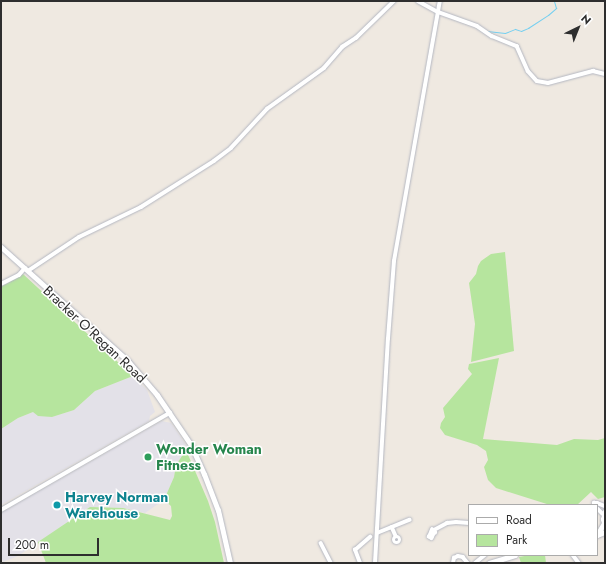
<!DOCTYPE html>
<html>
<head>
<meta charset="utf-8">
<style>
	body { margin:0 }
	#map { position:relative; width:606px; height:564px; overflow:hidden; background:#efe9e1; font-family:Jost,sans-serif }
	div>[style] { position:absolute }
	.industrial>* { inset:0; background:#e3e1e8 }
	.green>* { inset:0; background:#b6e59e }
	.stream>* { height:1px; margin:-0.5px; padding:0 0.5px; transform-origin:0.5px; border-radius:0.5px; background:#75cff0 }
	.roads { filter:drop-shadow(0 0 1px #b4b7c1) drop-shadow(0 0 1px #b4b7c1) }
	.minor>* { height:3.5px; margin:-1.75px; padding:0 1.75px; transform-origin:1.75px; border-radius:1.75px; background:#fff }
	.minor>.ring { margin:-1.75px; padding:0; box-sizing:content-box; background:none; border:3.5px solid #fff; border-radius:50% }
	.secondary>* { height:5px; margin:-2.5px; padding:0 2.5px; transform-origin:2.5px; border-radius:2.5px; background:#fff }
	.dots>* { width:11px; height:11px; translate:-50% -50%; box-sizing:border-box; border:2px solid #fff; border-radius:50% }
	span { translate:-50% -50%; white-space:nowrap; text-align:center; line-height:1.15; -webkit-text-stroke:3px #fff; paint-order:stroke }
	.street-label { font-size:14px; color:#2e2e2e }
	.leisure-label { font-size:14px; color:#27864d; font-weight:700 }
	.left { translate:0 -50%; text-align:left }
	.culture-label { font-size:14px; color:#0d838f; font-weight:700 }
	.frame { position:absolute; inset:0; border:2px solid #2e2e2e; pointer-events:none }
	.legend { position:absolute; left:468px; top:504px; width:130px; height:52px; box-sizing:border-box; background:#fff; border:1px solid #ababab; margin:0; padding:5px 7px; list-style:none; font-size:12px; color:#2e2e2e }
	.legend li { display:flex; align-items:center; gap:8px; height:20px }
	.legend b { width:20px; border:1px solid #ababab }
	.north { position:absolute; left:558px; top:8px; width:40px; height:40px; -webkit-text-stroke:3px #fff; paint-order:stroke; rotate:43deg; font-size:11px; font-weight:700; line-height:16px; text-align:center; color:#2e2e2e }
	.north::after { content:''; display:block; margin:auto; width:14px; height:18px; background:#2e2e2e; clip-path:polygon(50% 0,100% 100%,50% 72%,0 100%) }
	.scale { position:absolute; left:8px; top:538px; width:91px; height:18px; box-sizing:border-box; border:2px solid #2e2e2e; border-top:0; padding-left:5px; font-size:12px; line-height:14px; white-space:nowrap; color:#2e2e2e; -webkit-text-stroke:3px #fff; paint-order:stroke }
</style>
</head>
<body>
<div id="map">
	<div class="industrial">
		<div style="clip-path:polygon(133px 376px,147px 390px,155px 412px,150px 416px,149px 421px,1px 505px,1px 429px,18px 418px,33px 412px,52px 417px,74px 410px,95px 391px)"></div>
		<div style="clip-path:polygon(162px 421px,171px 423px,188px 448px,176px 465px,174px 477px,164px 500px,145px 513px,123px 508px,90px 507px,18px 556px,3px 562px,1px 556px,1px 513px)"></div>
	</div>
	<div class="green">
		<div style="clip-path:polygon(505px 252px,514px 351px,471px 362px,475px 324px,469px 283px,476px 274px,478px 266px,481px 261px,491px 254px)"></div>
		<div style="clip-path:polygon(23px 274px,133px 376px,95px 391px,74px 410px,52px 417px,38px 416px,33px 412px,18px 418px,1px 429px,1px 287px)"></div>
		<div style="clip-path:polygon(499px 358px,483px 439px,557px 445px,574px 439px,598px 440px,605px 438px,605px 497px,598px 499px,591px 492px,577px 505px,550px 505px,496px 488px,488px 480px,484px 467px,488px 460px,486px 451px,477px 445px,445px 435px,440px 428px,441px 423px,445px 417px,443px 408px,472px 374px,468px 369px,469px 364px)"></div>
		<div style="clip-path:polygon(186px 450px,208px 501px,215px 522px,224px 563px,46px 563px,38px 542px,90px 507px,123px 508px,170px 520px,172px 516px,171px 506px,164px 500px,174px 477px,176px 465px)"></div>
		<div style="clip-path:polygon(530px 555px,545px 555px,546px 563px,521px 563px,519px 557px)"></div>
	</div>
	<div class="stream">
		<div style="left:487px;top:31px;width:18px;rotate:6deg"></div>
		<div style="left:505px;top:33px;width:11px;rotate:-22deg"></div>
		<div style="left:515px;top:29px;width:6px;rotate:18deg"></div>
		<div style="left:521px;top:31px;width:8px;rotate:-23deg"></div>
		<div style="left:528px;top:28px;width:24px;rotate:-33deg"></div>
		<div style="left:548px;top:15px;width:11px;rotate:-41deg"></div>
		<div style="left:556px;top:8px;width:7px;rotate:-106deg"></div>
	</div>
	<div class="roads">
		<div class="minor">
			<div style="left:418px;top:1px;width:23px;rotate:29deg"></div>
			<div style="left:438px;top:12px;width:41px;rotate:19.7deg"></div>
			<div style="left:477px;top:26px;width:18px;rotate:34deg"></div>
			<div style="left:492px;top:36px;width:27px;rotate:22deg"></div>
			<div style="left:517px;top:46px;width:27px;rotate:66deg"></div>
			<div style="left:528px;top:71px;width:13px;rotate:48deg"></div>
			<div style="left:537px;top:81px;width:11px;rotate:10deg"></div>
			<div style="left:548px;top:83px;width:47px;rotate:-14.9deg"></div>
			<div style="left:593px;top:71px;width:12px;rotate:14deg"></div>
			<div style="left:28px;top:271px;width:61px;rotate:-33.7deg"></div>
			<div style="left:79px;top:237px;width:69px;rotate:-25.8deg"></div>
			<div style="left:141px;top:207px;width:86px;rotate:-32.2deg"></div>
			<div style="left:214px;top:161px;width:21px;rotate:-37deg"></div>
			<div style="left:231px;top:148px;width:53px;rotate:-47.3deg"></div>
			<div style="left:267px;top:109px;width:70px;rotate:-35.7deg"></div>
			<div style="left:324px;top:68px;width:28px;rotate:-49deg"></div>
			<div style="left:342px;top:47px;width:17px;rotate:-33deg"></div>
			<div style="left:356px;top:38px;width:53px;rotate:-44.2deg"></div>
			<div style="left:1px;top:284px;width:20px;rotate:-27deg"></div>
			<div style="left:19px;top:275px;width:9px;rotate:-49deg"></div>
			<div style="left:595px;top:505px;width:2px;rotate:-117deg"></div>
			<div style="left:594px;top:503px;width:3px"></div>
			<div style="left:597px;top:503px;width:9px;rotate:21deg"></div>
			<div style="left:597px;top:508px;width:8px;rotate:45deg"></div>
			<div style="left:1px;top:510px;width:195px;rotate:-29.9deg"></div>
			<div style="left:392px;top:527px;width:10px;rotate:66deg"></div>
			<div style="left:432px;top:530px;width:4px;rotate:34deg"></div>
			<div style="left:435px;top:532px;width:7px;rotate:117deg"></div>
			<div style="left:432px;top:538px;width:3px;rotate:-162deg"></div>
			<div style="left:429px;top:537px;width:8px;rotate:-67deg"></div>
			<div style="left:434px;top:530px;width:15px;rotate:-28deg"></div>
			<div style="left:447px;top:523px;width:9px;rotate:-6deg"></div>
			<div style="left:456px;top:522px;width:13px;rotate:4deg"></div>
			<div style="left:377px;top:533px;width:35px;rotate:-22deg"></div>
			<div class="ring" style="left:393.5px;top:536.5px;width:3.5px;height:3.5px"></div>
			<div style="left:321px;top:543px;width:22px;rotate:63deg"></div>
			<div style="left:573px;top:555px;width:10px;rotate:53deg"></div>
			<div style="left:360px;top:563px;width:14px;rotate:-111deg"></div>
			<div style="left:355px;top:550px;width:20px;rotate:-41deg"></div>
			<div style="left:375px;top:563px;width:224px;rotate:-86.7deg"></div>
			<div style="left:388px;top:339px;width:78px;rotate:-85.6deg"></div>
			<div style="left:394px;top:261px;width:264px;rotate:-80deg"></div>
			<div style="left:453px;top:563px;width:5px;rotate:-79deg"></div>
			<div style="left:454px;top:558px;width:4px;rotate:-27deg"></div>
			<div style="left:458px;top:556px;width:5px;rotate:11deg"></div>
			<div style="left:463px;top:557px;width:8px;rotate:50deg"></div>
			<div style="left:475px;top:563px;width:13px;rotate:-39deg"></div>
		</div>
		<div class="secondary">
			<div style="left:1px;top:247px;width:171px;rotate:41.9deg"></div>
			<div style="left:128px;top:361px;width:45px;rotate:49.5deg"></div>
			<div style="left:157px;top:395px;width:60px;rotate:55.8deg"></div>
			<div style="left:191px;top:445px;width:32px;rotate:66deg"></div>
			<div style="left:204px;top:474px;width:39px;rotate:69deg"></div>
			<div style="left:218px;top:510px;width:54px;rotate:77.2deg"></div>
			<div style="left:605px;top:511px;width:8px;rotate:104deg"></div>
			<div style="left:603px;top:519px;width:7px;rotate:74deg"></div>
			<div style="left:597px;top:535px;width:14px;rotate:-60deg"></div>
			<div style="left:597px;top:535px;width:9px;rotate:-21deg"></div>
			<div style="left:489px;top:563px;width:27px;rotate:-17deg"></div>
		</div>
	</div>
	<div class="dots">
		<div style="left:148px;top:457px;background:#2e9e5b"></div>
		<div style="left:57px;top:505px;background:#0f9aa8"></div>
	</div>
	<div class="street-label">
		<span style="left:95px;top:334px;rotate:43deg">Bracker O'Regan Road</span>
	</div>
	<div class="leisure-label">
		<span class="left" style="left:156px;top:457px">Wonder Woman<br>Fitness</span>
	</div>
	<div class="culture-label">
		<span class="left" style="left:65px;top:505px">Harvey Norman<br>Warehouse</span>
	</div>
	<div class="frame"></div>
	<ul class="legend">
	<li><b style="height:5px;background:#fff"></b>Road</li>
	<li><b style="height:11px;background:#b6e59e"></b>Park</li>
	</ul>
	<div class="north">N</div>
	<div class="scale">200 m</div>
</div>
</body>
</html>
